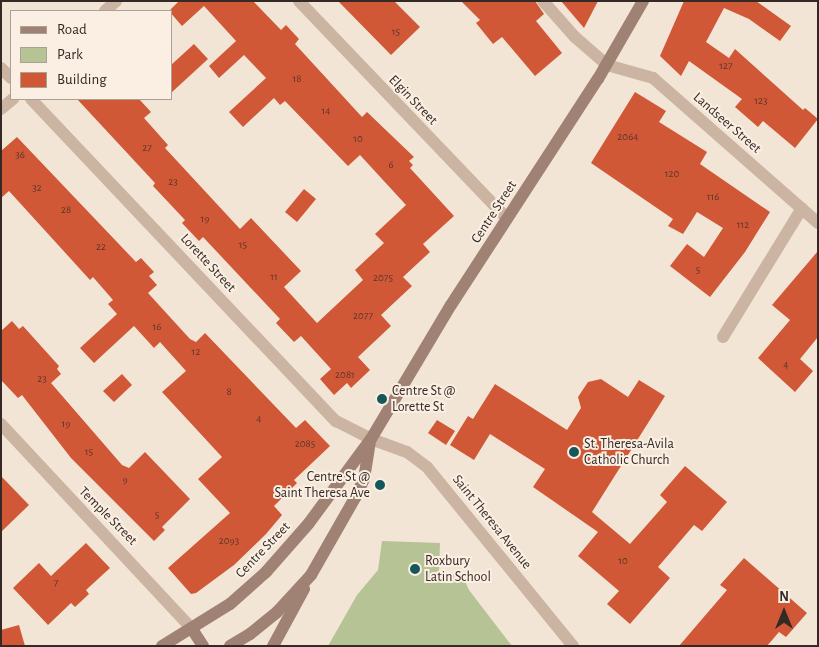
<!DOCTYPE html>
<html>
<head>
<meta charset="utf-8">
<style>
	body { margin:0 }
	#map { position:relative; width:819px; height:647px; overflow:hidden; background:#f3e5d6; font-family:"Alegreya Sans",sans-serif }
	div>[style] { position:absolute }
	.green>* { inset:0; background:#b5c395 }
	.building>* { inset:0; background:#d05837 }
	.street>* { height:12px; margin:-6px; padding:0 6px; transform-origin:6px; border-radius:6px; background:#cbb4a1 }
	.secondary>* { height:12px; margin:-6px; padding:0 6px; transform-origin:6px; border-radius:6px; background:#9f8273 }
	.dots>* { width:14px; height:14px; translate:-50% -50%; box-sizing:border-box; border:2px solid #faefe2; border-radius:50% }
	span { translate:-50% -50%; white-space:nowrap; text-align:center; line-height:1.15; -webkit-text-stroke:4px #faefe2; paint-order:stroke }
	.number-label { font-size:11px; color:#5c352a }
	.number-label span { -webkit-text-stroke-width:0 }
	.street-label { font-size:14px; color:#352925 }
	.poi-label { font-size:14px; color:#352925 }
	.left { translate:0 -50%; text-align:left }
	.right { translate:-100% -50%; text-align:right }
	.frame { position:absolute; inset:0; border:2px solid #352925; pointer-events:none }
	.legend { position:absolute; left:10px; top:10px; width:162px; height:90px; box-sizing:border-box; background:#faefe2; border:1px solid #aba096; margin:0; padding:6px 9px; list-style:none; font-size:15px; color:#352925 }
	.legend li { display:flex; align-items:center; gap:10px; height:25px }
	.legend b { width:25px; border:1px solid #aba096 }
	.north { position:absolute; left:759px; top:587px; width:50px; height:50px; -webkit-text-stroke:4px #faefe2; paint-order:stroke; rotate:0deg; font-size:14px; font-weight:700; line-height:20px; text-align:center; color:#352925 }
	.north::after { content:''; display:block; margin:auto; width:18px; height:22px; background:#352925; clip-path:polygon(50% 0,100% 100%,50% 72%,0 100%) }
</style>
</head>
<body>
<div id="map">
	<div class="green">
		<div style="clip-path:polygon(382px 541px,440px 543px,439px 574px,462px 575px,469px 590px,512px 646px,328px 646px,357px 595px,378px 570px)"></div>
	</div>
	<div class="building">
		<div style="clip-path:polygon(179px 1px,253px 1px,281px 30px,286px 25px,299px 39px,295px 44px,362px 117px,367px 112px,414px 157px,409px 161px,413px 165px,410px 168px,454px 216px,423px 244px,430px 252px,403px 277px,412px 286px,381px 315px,391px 326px,358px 357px,370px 370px,351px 388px,347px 383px,334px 395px,320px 379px,331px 369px,301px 336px,294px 342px,276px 323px,280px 319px,203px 237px,199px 241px,182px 223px,185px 220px,153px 186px,155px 183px,77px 99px,139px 99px,151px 112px,144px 118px,168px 145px,165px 148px,240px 229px,251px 218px,301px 271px,284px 287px,317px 323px,363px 280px,355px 270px,384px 243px,375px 234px,406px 205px,360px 155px,348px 166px,285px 101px,280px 105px,274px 98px,243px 127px,229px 112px,266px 78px,244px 55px,219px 78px,209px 66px,236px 41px,204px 6px,182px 26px,169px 11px)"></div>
		<div style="clip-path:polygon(338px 1px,394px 1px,420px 27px,391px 55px)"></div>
		<div style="clip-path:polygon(461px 1px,535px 1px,544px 14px,536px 21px,562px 53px,535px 76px,502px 37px,493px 44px,476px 23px,480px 20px)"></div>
		<div style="clip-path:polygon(561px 1px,598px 1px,584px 28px)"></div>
		<div style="clip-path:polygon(684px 1px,756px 1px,791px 26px,780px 41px,749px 19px,724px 8px,706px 42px,729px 58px,735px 49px,803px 110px,805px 108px,818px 119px,795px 148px,763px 121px,758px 127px,735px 107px,742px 99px,689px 61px,681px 76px,660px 56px)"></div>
		<div style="clip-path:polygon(194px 44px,208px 59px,171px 93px,171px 65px)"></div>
		<div style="clip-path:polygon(635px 92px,666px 111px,659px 122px,707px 152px,700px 164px,770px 212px,745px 252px,710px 297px,670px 266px,687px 244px,704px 257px,723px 228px,697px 212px,683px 234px,668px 226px,673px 219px,591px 163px)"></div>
		<div style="clip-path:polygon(17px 137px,136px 262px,141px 258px,154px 272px,149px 276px,157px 285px,148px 293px,190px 339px,196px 342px,205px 333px,296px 428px,305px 420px,330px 446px,294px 480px,297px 483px,274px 506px,282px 515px,266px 534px,234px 565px,196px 593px,191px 594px,168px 568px,230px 513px,198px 479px,222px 457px,162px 392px,186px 371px,160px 342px,154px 348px,134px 326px,94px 363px,80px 348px,117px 314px,108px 304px,113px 300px,93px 277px,90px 280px,9px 191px,1px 198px,1px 151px)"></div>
		<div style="clip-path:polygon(304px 189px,316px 199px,297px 222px,285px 212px)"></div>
		<div style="clip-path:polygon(818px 251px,818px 337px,800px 359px,813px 371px,795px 392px,758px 358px,790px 320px,772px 305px)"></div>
		<div style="clip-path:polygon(12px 321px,19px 329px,23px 326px,59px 366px,57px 369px,61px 374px,51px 383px,122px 465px,129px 468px,145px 452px,190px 499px,162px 527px,165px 530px,154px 541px,71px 458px,22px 395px,18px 398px,1px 380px,1px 331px)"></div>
		<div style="clip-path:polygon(122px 374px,132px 385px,114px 402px,103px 391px)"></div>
		<div style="clip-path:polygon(601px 379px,628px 397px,639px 380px,665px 396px,592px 512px,630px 544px,667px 502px,660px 495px,685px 466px,727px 502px,702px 531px,694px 525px,658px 567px,670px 578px,630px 624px,607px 604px,619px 591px,578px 556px,598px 532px,533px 487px,545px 469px,490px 434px,474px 460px,450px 445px,468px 416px,473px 419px,495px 384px,567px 430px,581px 408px,578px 397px,588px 382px)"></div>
		<div style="clip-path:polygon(437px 420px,455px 431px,446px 445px,428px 433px)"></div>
		<div style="clip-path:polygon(1px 476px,29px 505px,1px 532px)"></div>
		<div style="clip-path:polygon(86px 543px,110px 568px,86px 590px,89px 594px,75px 607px,71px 603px,48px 625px,13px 588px,39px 563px,51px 576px)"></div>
		<div style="clip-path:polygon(744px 558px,807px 613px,786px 637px,779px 632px,767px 646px,679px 646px,727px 590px,720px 585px)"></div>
		<div style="clip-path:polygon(19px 625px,25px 646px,1px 646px,1px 630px)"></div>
	</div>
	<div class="street">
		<div style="left:299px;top:1px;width:301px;rotate:46.3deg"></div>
		<div style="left:543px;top:1px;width:48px;rotate:48.4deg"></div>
		<div style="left:575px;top:37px;width:43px;rotate:41.2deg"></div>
		<div style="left:607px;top:65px;width:48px;rotate:15.8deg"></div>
		<div style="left:653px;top:78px;width:220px;rotate:41.3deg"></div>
		<div style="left:105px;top:11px;width:15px;rotate:-42deg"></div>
		<div style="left:1px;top:68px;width:14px;rotate:45deg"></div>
		<div style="left:31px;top:99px;width:444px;rotate:46.6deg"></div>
		<div style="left:336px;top:421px;width:39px;rotate:27deg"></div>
		<div style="left:371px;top:439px;width:38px;rotate:20deg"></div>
		<div style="left:407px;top:452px;width:25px;rotate:37deg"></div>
		<div style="left:427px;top:467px;width:231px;rotate:50.8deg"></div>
		<div style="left:1px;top:109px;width:16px;rotate:-40deg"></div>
		<div style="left:723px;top:337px;width:151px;rotate:-58.5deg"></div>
		<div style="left:1px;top:424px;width:280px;rotate:47deg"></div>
	</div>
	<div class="secondary">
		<div style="left:192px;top:629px;width:20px;rotate:57deg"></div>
		<div style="left:162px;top:646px;width:80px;rotate:-31.7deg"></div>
		<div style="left:230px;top:604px;width:48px;rotate:-41.6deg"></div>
		<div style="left:266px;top:572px;width:65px;rotate:-48.7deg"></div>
		<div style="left:309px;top:523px;width:104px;rotate:-53.6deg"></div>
		<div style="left:371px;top:439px;width:156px;rotate:-59.2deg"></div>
		<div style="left:451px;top:305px;width:270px;rotate:-57deg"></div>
		<div style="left:598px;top:79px;width:90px;rotate:-60deg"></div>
		<div style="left:230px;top:646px;width:23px;rotate:-31deg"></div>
		<div style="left:250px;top:634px;width:35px;rotate:-39deg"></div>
		<div style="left:277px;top:612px;width:50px;rotate:-47.4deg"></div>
		<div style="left:311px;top:575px;width:91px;rotate:-60.3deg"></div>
		<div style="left:356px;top:496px;width:19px;rotate:-65deg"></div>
		<div style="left:364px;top:479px;width:37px;rotate:-81deg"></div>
		<div style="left:273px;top:646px;width:65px;rotate:-61.5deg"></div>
	</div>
	<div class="dots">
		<div style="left:382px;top:399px;background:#17575a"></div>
		<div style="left:574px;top:452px;background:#17575a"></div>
		<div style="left:380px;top:485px;background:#17575a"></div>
		<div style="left:415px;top:569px;background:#17575a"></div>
	</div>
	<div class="number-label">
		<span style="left:396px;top:32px">15</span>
		<span style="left:726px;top:66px">127</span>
		<span style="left:297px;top:79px">18</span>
		<span style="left:761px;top:101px">123</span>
		<span style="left:326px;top:111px">14</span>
		<span style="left:628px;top:137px">2064</span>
		<span style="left:358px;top:139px">10</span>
		<span style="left:147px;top:148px">27</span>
		<span style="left:20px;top:155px">36</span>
		<span style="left:391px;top:165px">6</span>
		<span style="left:672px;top:174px">120</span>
		<span style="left:173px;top:182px">23</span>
		<span style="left:37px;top:188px">32</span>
		<span style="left:713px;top:197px">116</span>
		<span style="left:66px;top:210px">28</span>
		<span style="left:205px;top:219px">19</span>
		<span style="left:743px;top:225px">112</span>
		<span style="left:243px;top:245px">15</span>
		<span style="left:101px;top:247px">22</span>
		<span style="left:698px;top:270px">5</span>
		<span style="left:274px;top:277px">11</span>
		<span style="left:383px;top:278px">2075</span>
		<span style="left:363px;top:316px">2077</span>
		<span style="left:157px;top:327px">16</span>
		<span style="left:196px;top:352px">12</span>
		<span style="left:786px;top:365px">4</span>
		<span style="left:345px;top:375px">2081</span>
		<span style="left:42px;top:379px">23</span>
		<span style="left:229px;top:392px">8</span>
		<span style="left:259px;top:419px">4</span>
		<span style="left:66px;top:424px">19</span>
		<span style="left:305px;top:444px">2085</span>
		<span style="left:89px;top:452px">15</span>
		<span style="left:125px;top:480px">9</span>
		<span style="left:157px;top:515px">5</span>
		<span style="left:229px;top:541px">2093</span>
		<span style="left:623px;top:561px">10</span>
		<span style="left:56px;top:583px">7</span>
	</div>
	<div class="street-label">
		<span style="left:413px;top:100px;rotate:46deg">Elgin Street</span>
		<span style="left:727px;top:123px;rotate:41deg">Landseer Street</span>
		<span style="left:494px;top:212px;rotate:-57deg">Centre Street</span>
		<span style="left:208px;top:263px;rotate:47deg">Lorette Street</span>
		<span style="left:108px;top:516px;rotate:45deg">Temple Street</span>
		<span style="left:492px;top:522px;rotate:51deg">Saint Theresa Avenue</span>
		<span style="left:263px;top:550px;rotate:-46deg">Centre Street</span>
	</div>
	<div class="poi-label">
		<span class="left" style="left:392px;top:399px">Centre St @<br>Lorette St</span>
		<span class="left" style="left:584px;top:452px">St. Theresa-Avila<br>Catholic Church</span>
		<span class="right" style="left:370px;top:485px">Centre St @<br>Saint Theresa Ave</span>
		<span class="left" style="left:425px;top:569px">Roxbury<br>Latin School</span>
	</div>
	<div class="frame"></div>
	<ul class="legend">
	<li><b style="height:6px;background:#9f8273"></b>Road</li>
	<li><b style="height:14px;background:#b5c395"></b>Park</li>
	<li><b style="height:14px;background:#d05837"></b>Building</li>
	</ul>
	<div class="north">N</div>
</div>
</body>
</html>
